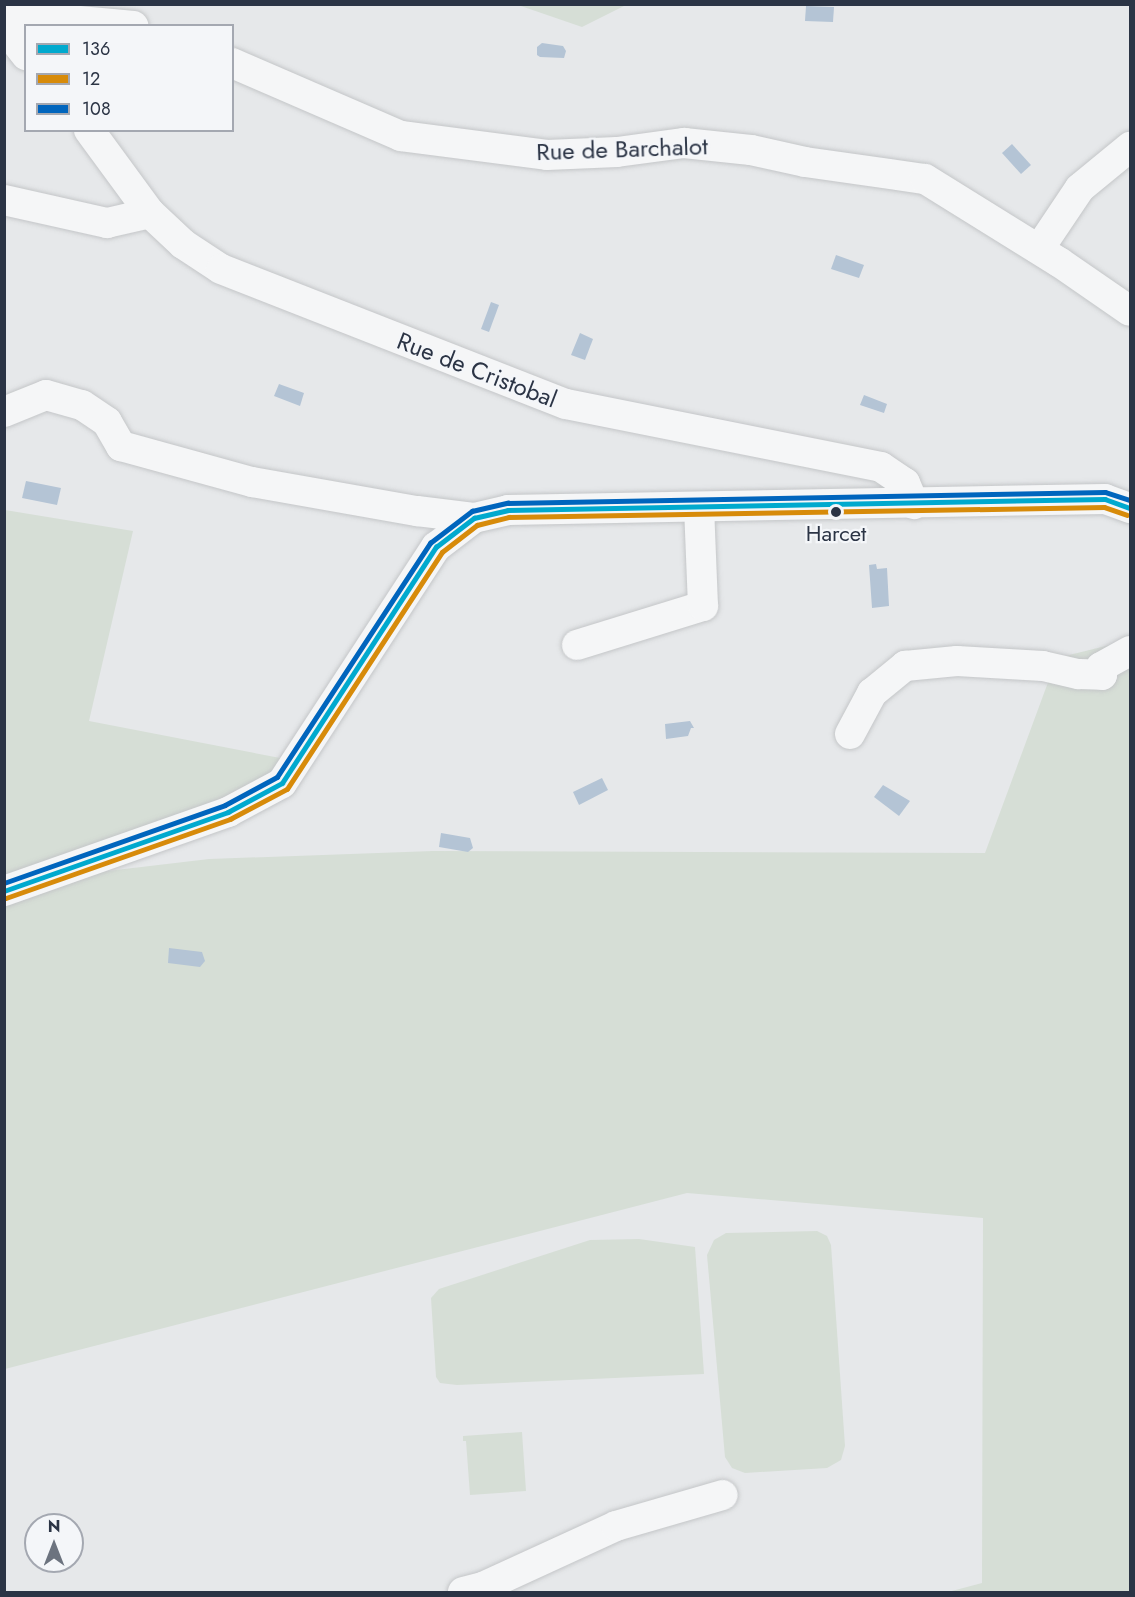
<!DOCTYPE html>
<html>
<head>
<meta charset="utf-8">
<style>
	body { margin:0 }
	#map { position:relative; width:1135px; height:1597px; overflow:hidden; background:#e6e8ea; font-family:Jost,sans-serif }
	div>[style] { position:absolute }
	.green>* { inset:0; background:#d6ded6 }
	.water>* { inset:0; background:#b4c4d5 }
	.roads { filter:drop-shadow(0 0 2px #c4c6c8) drop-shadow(0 0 2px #c4c6c8) }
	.minor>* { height:30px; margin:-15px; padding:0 15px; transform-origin:15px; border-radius:15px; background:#f5f6f7 }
	.bus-1>* { height:4.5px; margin:-2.25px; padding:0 2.25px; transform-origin:2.25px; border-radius:2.25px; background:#00a9ce }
	.bus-2>* { height:4.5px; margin:-2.25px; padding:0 2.25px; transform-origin:2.25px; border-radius:2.25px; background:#d78b0a }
	.bus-3>* { height:4.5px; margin:-2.25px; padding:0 2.25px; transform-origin:2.25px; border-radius:2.25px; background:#0065bd }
	.dots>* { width:16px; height:16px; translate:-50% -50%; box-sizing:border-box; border:3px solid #f4f6f9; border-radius:50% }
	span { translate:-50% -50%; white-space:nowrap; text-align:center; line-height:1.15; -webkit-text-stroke:4.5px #f4f6f9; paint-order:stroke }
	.bus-label { font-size:22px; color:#2b3445 }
	.street-label { font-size:24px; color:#2b3445 }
	.frame { position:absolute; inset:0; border:6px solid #2b3445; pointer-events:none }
	.legend { position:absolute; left:24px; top:24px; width:210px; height:108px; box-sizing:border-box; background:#f4f6f9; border:2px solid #a4a8b1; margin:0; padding:8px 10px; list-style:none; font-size:18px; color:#2b3445 }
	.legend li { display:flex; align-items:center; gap:12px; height:30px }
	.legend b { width:30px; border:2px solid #a4a8b1 }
	.north { position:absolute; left:24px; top:1513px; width:60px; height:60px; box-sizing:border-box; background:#f4f6f9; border:2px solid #a4a8b1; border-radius:50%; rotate:0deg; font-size:16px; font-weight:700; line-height:24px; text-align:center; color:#2b3445 }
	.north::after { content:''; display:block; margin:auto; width:21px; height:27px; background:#6c737f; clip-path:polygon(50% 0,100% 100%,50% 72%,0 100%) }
</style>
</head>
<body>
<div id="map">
	<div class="green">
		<div style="clip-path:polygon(518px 5px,626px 5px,582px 27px)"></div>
		<div style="clip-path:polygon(5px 510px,133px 531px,89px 721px,306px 763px,23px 881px,209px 859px,433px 851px,985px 853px,1057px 658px,1130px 640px,1130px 1592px,948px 1592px,982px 1583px,983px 1218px,687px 1193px,5px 1369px)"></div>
		<div style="clip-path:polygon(817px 1231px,827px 1236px,831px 1245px,845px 1446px,841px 1460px,827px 1468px,745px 1473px,732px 1468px,725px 1457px,707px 1255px,714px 1240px,726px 1233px)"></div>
		<div style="clip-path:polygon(639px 1239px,695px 1247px,704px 1374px,457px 1385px,440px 1383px,436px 1377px,431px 1298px,439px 1289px,590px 1240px)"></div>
		<div style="clip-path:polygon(522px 1432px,526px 1491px,470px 1495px,466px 1441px,463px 1441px,463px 1436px)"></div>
	</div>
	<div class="water">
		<div style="clip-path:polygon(806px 6px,834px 7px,833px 22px,805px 21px)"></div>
		<div style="clip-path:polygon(542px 43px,563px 46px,566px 51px,564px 58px,540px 57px,537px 55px,537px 47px)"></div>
		<div style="clip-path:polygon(1012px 144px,1031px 165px,1021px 174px,1002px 153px)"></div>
		<div style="clip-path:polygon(836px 255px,864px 265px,859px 278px,831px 269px)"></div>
		<div style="clip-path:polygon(491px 302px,499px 305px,489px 332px,481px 329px)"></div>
		<div style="clip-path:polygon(580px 333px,593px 339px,585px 360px,571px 355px)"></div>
		<div style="clip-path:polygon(279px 384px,304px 393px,300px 406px,274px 396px)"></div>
		<div style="clip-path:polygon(864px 395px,887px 404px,884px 413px,860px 405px)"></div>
		<div style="clip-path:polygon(26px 481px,61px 488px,57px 505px,22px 498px)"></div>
		<div style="clip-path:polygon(876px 564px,877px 569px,887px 568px,889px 606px,872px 608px,869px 565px)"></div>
		<div style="clip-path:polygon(690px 721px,694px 728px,691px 728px,688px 736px,666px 739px,665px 724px)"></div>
		<div style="clip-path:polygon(602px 778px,608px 790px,579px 805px,573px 792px)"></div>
		<div style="clip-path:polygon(883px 785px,910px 801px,899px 816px,874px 797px)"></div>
		<div style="clip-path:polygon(441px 833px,470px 838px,473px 848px,468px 852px,439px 847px)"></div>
		<div style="clip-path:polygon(169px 948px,202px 952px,205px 961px,200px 967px,168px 963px)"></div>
	</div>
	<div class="roads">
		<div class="minor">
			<div style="left:4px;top:14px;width:130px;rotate:5.3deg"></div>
			<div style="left:4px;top:27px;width:36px;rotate:52deg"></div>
			<div style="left:232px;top:63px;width:184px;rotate:23.4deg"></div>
			<div style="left:401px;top:136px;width:147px;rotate:7.4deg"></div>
			<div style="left:547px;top:155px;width:70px;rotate:-2.5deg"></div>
			<div style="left:617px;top:152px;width:68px;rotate:-7.7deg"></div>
			<div style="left:684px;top:143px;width:67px;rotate:6deg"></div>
			<div style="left:751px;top:150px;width:55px;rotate:12.5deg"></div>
			<div style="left:805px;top:162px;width:121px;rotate:8.1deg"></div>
			<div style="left:925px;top:179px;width:158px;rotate:31.8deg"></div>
			<div style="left:1059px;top:262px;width:86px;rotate:34.6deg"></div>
			<div style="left:89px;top:130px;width:103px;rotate:53.7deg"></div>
			<div style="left:150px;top:213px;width:45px;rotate:43.2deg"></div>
			<div style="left:183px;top:244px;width:45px;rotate:33.3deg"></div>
			<div style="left:221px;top:269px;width:370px;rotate:21.4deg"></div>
			<div style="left:566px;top:404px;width:321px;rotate:11.3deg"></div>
			<div style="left:881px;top:467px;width:29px;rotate:34deg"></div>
			<div style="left:905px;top:483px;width:23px;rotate:67deg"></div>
			<div style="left:4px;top:200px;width:106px;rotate:12.6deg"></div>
			<div style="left:107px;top:223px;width:44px;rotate:-13.1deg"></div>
			<div style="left:1039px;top:249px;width:73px;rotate:-56.1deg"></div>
			<div style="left:1080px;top:188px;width:65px;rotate:-39.4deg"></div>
			<div style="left:4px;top:412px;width:45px;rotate:-22deg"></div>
			<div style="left:46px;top:395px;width:37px;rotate:16deg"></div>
			<div style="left:82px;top:405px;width:30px;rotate:34deg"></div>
			<div style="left:107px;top:422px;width:28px;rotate:60deg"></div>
			<div style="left:121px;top:446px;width:136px;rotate:15.4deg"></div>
			<div style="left:252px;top:482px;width:168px;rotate:10deg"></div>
			<div style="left:417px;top:511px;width:57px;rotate:7deg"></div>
			<div style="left:577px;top:645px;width:132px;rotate:-17.2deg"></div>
			<div style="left:703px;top:606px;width:98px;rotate:-92.3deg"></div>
			<div style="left:850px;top:734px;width:47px;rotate:-61.8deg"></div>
			<div style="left:872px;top:693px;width:43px;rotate:-39.3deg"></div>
			<div style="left:905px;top:666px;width:52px;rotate:-5.5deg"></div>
			<div style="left:957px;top:661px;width:86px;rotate:3.3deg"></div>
			<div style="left:1043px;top:666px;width:37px;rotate:13deg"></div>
			<div style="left:1079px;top:674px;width:23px;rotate:2deg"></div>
			<div style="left:1102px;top:675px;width:8px;rotate:-97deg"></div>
			<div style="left:1101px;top:667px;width:33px;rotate:-29deg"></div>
			<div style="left:4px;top:891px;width:238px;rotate:-19.4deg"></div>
			<div style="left:228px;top:812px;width:61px;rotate:-28.2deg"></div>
			<div style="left:282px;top:783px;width:282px;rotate:-56.9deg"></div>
			<div style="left:436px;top:547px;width:48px;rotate:-37.3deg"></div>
			<div style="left:474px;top:518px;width:35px;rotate:-13deg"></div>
			<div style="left:508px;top:510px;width:597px;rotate:-1.06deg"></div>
			<div style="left:1105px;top:499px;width:27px;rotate:20deg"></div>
			<div style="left:463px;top:1592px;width:21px;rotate:-14deg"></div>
			<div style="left:483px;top:1587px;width:146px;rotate:-24.6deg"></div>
			<div style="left:616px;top:1526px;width:111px;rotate:-16.2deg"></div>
		</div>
	</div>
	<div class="bus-1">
		<div style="left:4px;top:891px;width:238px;rotate:-19.4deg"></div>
		<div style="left:228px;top:812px;width:61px;rotate:-28.2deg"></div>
		<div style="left:282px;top:783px;width:282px;rotate:-56.9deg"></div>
		<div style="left:436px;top:547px;width:48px;rotate:-37.3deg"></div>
		<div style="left:474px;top:518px;width:35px;rotate:-13deg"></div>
		<div style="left:508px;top:510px;width:597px;rotate:-1.06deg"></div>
		<div style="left:1105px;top:499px;width:27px;rotate:20deg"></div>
	</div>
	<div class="bus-2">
		<div style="left:6px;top:898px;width:238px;rotate:-19.4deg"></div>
		<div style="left:230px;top:819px;width:64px;rotate:-27.8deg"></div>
		<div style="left:287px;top:789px;width:283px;rotate:-56.8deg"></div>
		<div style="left:442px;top:552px;width:44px;rotate:-37.6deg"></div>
		<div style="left:477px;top:525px;width:33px;rotate:-14deg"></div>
		<div style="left:509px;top:517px;width:595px;rotate:-0.96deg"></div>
		<div style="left:1104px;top:507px;width:24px;rotate:19deg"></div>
	</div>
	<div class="bus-3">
		<div style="left:4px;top:883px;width:234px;rotate:-19.4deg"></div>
		<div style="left:225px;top:805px;width:59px;rotate:-28.3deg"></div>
		<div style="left:277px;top:777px;width:280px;rotate:-56.8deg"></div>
		<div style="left:430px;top:543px;width:53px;rotate:-37.3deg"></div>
		<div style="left:472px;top:511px;width:37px;rotate:-13deg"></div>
		<div style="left:508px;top:503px;width:597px;rotate:-1.06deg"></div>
		<div style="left:1105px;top:492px;width:26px;rotate:18deg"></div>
	</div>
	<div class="dots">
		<div style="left:836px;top:512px;background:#2b3445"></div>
	</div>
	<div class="bus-label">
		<span style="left:836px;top:534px">Harcet</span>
	</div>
	<div class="street-label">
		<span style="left:622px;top:149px;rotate:-2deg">Rue de Barchalot</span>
		<span style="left:477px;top:370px;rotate:21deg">Rue de Cristobal</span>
	</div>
	<div class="frame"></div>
	<ul class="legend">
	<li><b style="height:8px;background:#00a9ce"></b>136</li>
	<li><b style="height:8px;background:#d78b0a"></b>12</li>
	<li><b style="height:8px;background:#0065bd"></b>108</li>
	</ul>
	<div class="north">N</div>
</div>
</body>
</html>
